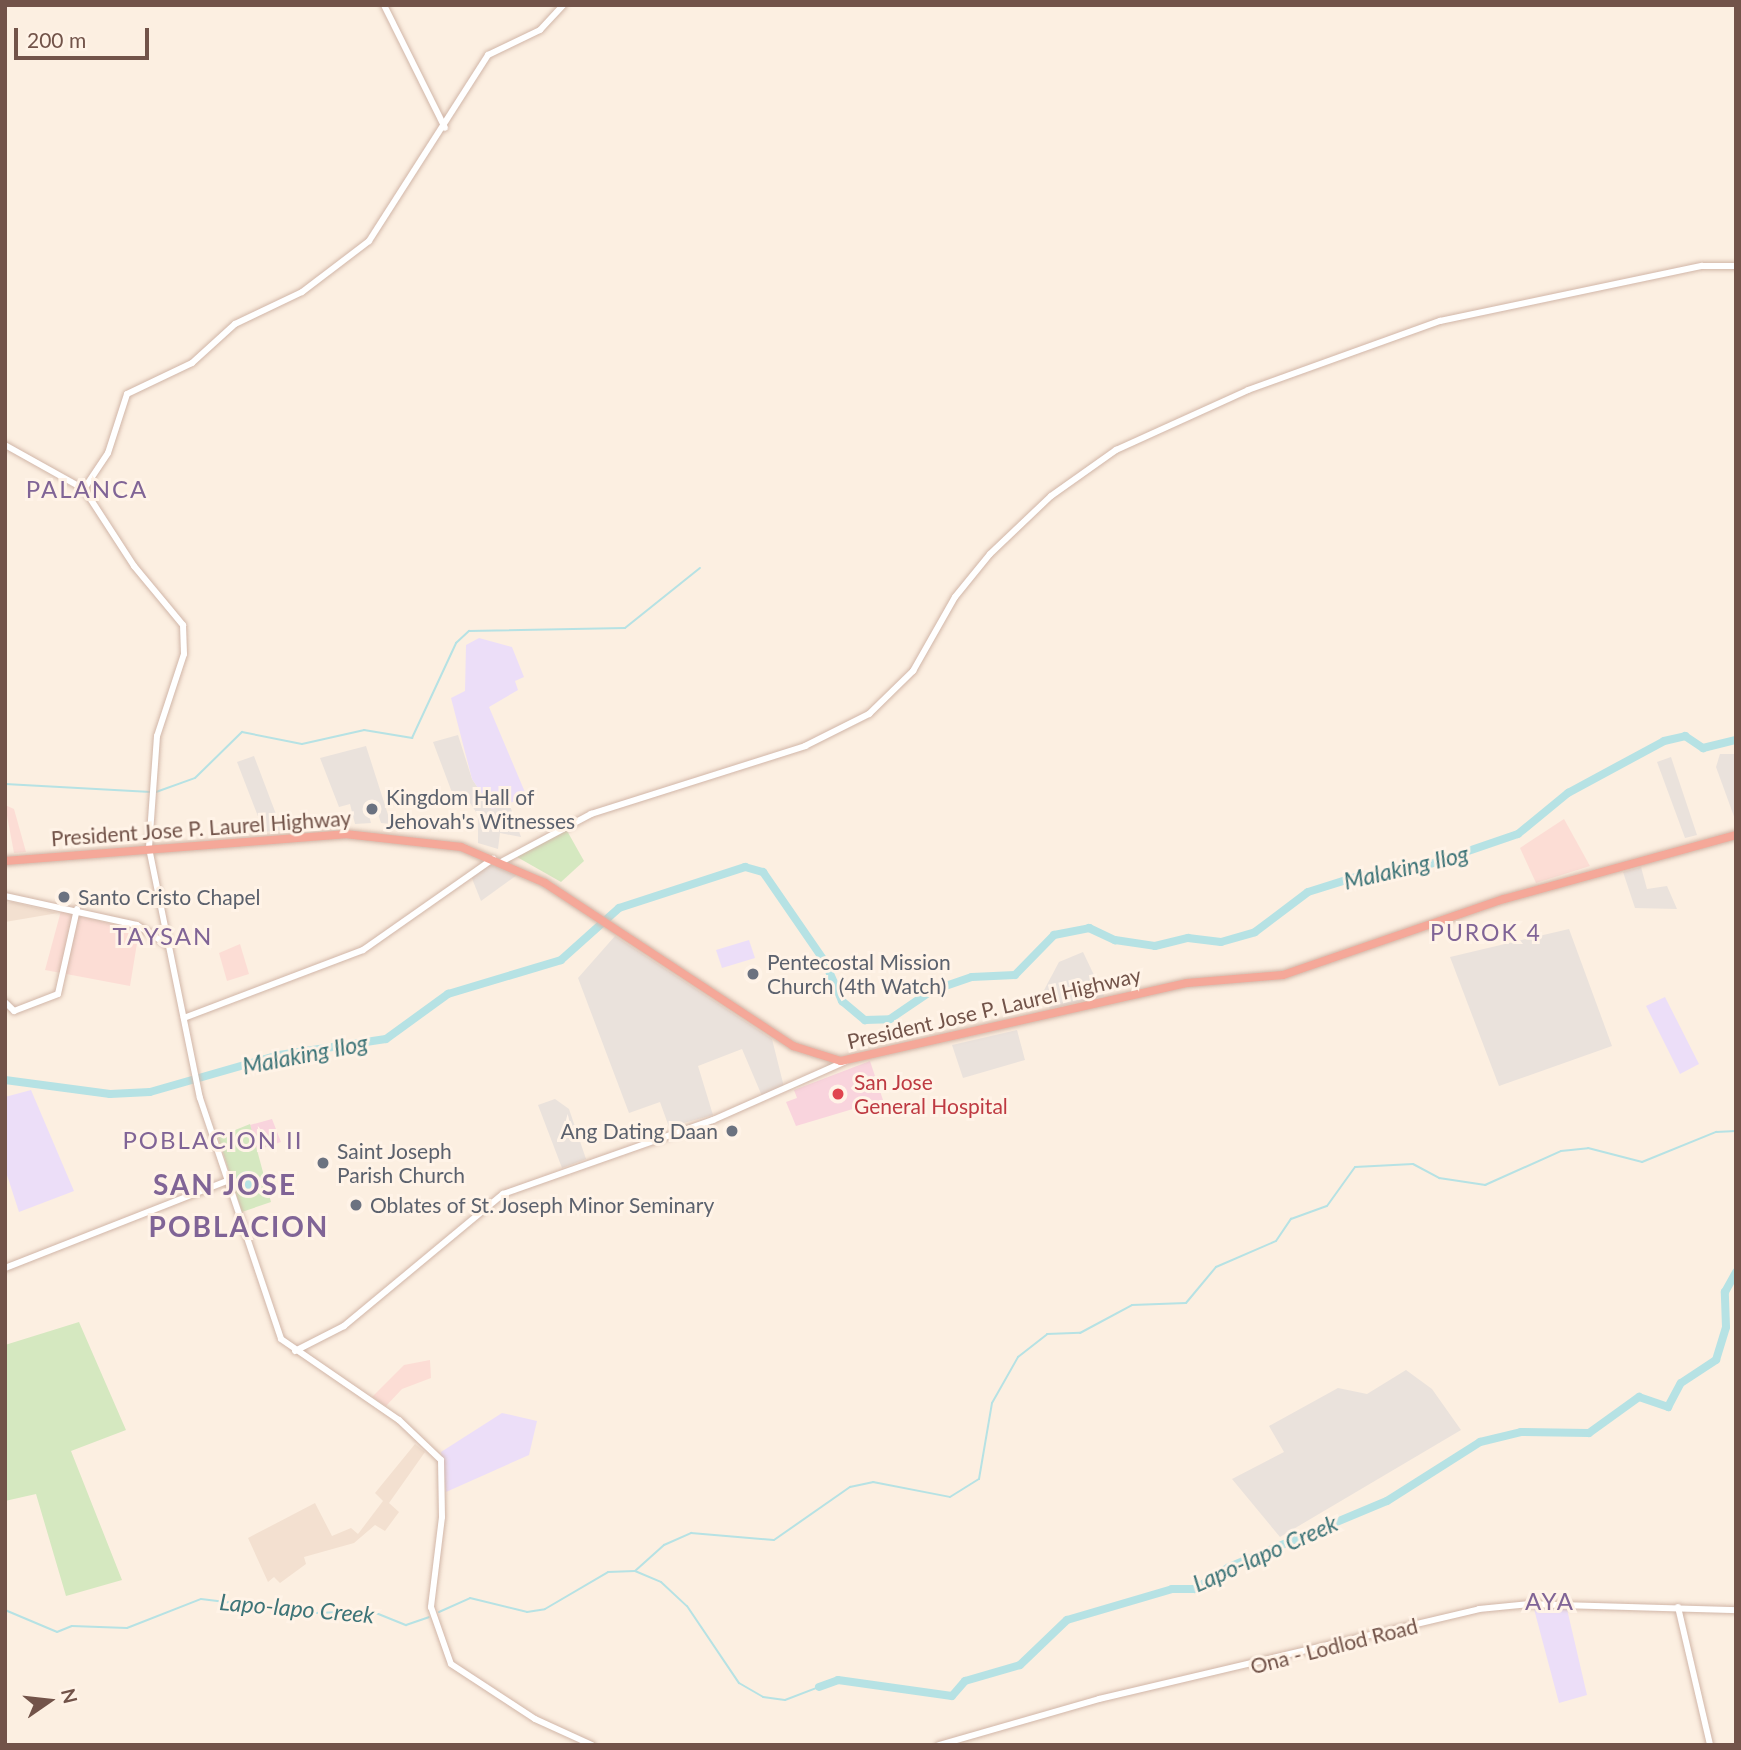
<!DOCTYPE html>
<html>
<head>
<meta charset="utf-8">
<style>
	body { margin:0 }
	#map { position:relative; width:1741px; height:1750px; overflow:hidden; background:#fcefe1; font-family:Lato,sans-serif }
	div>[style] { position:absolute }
	.residential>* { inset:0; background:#f3e0d0 }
	.commercial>* { inset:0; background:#fcddd5 }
	.industrial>* { inset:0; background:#eae2dc }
	.education>* { inset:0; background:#ecdef8 }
	.medical>* { inset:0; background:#f9d4dd }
	.green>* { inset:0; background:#d5e8c0 }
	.water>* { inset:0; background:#b6e2e4 }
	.round { border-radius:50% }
	.stream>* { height:2px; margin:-1px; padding:0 1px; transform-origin:1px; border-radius:1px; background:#b6e2e4 }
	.river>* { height:8px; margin:-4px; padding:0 4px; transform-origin:4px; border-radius:4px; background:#b6e2e4 }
	.roads { filter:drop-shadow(0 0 2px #d1b6a8) drop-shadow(0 0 2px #d1b6a8) }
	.secondary>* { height:6px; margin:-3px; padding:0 3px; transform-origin:3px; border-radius:3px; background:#fff }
	.highway>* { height:8px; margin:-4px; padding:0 4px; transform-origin:4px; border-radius:4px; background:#f5a899 }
	.dots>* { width:19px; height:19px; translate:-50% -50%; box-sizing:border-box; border:4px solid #fff3e7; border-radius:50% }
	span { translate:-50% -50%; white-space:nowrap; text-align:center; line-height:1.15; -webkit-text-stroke:6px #fff3e7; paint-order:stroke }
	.worship-label { font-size:21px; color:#5b616d }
	.left { translate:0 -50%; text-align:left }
	.right { translate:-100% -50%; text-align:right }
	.street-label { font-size:21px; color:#725349 }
	.health-label { font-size:21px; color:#be3a42 }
	.water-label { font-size:23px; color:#3d7478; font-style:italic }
	.neighbourhood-label { font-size:23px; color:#806496; letter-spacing:2px }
	.quarter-label { font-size:24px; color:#806496; letter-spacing:2px }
	.district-label { font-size:28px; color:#806496; font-weight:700; letter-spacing:2px }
	.frame { position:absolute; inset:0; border:7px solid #725349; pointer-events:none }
	.north { position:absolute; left:14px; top:1666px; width:70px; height:70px; -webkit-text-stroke:5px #fff3e7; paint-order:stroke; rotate:76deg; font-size:19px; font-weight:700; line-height:28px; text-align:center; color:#725349 }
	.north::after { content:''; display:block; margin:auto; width:24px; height:32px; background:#725349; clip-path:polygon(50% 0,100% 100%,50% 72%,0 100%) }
	.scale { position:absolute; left:14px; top:28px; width:135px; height:32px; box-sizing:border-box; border:4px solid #725349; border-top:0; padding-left:9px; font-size:21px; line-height:24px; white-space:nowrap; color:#725349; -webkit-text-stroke:5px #fff3e7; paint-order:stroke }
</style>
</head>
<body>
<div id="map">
	<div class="residential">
		<div style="clip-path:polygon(12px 902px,58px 913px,5px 922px,5px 903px)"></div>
		<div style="clip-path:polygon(415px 1444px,425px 1452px,389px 1503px,399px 1512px,385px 1531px,375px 1525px,354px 1543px,304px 1557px,306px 1564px,280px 1583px,274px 1577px,268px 1582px,248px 1538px,315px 1503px,332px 1536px,351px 1528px,358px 1534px,383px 1501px,375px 1493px)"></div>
	</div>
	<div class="commercial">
		<div style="clip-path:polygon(5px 805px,14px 809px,26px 852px,14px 853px)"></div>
		<div style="clip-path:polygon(1564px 819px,1590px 866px,1536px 883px,1520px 848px)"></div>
		<div style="clip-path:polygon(61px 911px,139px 931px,130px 986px,45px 970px)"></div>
		<div style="clip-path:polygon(240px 944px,249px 974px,227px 981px,219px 953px)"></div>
		<div style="clip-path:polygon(430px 1360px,431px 1378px,402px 1389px,386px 1406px,372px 1397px,404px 1365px)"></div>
	</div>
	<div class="industrial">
		<div style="clip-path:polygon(458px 735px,472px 779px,492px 809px,509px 803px,521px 837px,500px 833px,498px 849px,478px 843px,478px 815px,468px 800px,456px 803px,433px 742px)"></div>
		<div style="clip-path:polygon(366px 746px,391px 824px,381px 823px,374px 802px,366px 805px,371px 823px,355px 824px,350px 804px,339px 807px,320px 758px)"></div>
		<div style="clip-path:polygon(1720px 754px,1736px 754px,1736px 822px,1716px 767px)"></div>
		<div style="clip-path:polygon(254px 756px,282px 830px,264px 832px,237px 762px)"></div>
		<div style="clip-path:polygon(1671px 757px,1697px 835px,1685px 838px,1657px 762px)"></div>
		<div style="clip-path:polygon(491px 863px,517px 875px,481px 901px,471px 876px)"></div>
		<div style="clip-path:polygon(1641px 867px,1647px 889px,1667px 886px,1677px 909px,1635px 908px,1623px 872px)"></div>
		<div style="clip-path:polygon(1569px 929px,1612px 1046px,1499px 1086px,1450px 957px)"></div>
		<div style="clip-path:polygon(615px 936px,772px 1039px,784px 1087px,762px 1096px,742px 1049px,698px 1066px,713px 1115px,669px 1127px,660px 1102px,629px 1113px,578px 978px)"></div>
		<div style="clip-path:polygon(1083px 952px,1104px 996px,1050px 1009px,1043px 992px,1059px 962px)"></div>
		<div style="clip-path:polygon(1017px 1030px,1025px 1060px,963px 1078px,952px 1045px)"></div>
		<div style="clip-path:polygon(555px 1099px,569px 1109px,586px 1159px,562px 1168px,538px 1105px)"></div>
		<div style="clip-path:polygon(1406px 1370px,1432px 1389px,1461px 1430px,1280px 1537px,1232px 1479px,1284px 1452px,1269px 1426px,1338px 1388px,1367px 1394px)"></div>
	</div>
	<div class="education">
		<div style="clip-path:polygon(479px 638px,512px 647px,524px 677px,515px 681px,518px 690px,489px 707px,527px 797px,492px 809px,472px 779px,451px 698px,465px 691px,466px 645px)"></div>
		<div style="clip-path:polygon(749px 940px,755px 958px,722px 968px,716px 950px)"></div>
		<div style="clip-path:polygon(1665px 997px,1699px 1064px,1680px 1074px,1646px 1006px)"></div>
		<div style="clip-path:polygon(31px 1090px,74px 1191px,19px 1212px,5px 1169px,5px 1097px)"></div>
		<div style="clip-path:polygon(502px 1413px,537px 1421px,529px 1455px,446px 1492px,441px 1452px)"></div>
		<div style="clip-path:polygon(1534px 1609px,1567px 1609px,1587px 1695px,1559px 1703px)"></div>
	</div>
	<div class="medical">
		<div style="clip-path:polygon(870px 1061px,883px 1100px,796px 1126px,786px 1102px,797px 1098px,794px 1090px)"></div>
		<div style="clip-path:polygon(272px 1119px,281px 1142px,257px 1150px,250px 1125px)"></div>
	</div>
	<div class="green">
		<div style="clip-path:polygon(566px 829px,584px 861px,561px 882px,517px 857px)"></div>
		<div style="clip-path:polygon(250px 1124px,271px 1202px,242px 1212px,218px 1137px)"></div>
		<div style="clip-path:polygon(79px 1322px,126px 1430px,71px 1451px,122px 1580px,66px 1596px,36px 1494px,5px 1501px,5px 1345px)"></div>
	</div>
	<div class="water">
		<div class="round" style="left:235px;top:1171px;width:26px;height:26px"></div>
	</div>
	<div class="stream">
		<div style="left:5px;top:784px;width:146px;rotate:3.1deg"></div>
		<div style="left:156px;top:792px;width:41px;rotate:-19.7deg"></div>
		<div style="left:195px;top:778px;width:66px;rotate:-44.4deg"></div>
		<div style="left:242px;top:732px;width:61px;rotate:11.3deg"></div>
		<div style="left:302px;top:744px;width:64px;rotate:-12.7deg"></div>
		<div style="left:364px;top:730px;width:49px;rotate:9.5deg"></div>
		<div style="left:412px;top:738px;width:105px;rotate:-65.1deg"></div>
		<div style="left:456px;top:643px;width:18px;rotate:-43deg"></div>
		<div style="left:469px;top:631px;width:156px;rotate:-1.1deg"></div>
		<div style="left:625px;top:628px;width:96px;rotate:-38.7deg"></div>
		<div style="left:635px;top:1571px;width:39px;rotate:-42deg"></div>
		<div style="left:664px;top:1545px;width:30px;rotate:-24deg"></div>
		<div style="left:691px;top:1533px;width:83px;rotate:4.8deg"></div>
		<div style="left:774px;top:1540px;width:93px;rotate:-34.9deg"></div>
		<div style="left:850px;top:1487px;width:24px;rotate:-12deg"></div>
		<div style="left:873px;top:1482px;width:78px;rotate:11deg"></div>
		<div style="left:950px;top:1497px;width:34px;rotate:-32deg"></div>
		<div style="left:979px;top:1479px;width:77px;rotate:-80.3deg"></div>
		<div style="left:992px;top:1403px;width:53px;rotate:-60.5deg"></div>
		<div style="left:1018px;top:1357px;width:37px;rotate:-38deg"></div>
		<div style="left:1047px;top:1334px;width:33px;rotate:-2deg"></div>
		<div style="left:1080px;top:1333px;width:59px;rotate:-28.3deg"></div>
		<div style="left:1132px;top:1305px;width:54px;rotate:-2.1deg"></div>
		<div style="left:1186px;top:1303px;width:47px;rotate:-50.2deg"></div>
		<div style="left:1216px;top:1267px;width:65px;rotate:-23.4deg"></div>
		<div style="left:1276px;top:1241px;width:27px;rotate:-56deg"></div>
		<div style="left:1291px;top:1219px;width:38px;rotate:-20deg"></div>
		<div style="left:1327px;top:1206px;width:48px;rotate:-54.3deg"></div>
		<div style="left:1355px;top:1167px;width:58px;rotate:-3deg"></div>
		<div style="left:1413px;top:1164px;width:30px;rotate:28deg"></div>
		<div style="left:1439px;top:1178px;width:47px;rotate:8.7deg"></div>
		<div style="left:1485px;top:1185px;width:83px;rotate:-24.1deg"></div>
		<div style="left:1561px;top:1151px;width:27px;rotate:-6deg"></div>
		<div style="left:1588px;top:1148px;width:56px;rotate:14.5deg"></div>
		<div style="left:1642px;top:1162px;width:80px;rotate:-22.1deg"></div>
		<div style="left:1716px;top:1132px;width:20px;rotate:-3deg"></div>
		<div style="left:5px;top:1610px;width:56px;rotate:22.9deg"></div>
		<div style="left:57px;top:1632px;width:16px;rotate:-22deg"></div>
		<div style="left:72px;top:1626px;width:55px;rotate:2.1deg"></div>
		<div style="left:127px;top:1628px;width:79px;rotate:-21.4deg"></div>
		<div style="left:201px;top:1599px;width:115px;rotate:7deg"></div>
		<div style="left:315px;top:1613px;width:56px;rotate:-2deg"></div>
		<div style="left:371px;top:1611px;width:38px;rotate:22deg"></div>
		<div style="left:406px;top:1625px;width:24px;rotate:-19deg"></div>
		<div style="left:439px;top:1612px;width:34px;rotate:-24deg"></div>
		<div style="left:470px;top:1598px;width:59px;rotate:13.8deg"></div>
		<div style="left:527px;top:1612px;width:18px;rotate:-9deg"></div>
		<div style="left:545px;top:1609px;width:73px;rotate:-30.4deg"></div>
		<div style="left:608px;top:1572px;width:27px;rotate:-2deg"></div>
		<div style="left:635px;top:1571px;width:28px;rotate:23deg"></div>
		<div style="left:661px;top:1582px;width:35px;rotate:43deg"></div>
		<div style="left:687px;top:1606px;width:93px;rotate:56deg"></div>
		<div style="left:739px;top:1683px;width:28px;rotate:30deg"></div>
		<div style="left:763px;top:1697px;width:22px;rotate:8deg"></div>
		<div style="left:785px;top:1700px;width:36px;rotate:-21deg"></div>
	</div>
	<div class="river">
		<div style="left:5px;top:1080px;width:106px;rotate:7.6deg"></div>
		<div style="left:110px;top:1094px;width:40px;rotate:-2.9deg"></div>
		<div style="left:150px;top:1092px;width:134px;rotate:-16deg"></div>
		<div style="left:279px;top:1055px;width:108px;rotate:-8.5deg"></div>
		<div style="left:386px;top:1039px;width:77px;rotate:-36deg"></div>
		<div style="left:448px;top:994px;width:118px;rotate:-16.7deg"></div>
		<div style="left:561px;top:960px;width:78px;rotate:-41.9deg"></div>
		<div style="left:619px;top:908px;width:133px;rotate:-18deg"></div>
		<div style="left:745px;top:867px;width:19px;rotate:16deg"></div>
		<div style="left:763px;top:872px;width:109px;rotate:55.4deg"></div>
		<div style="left:825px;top:962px;width:43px;rotate:66.4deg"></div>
		<div style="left:842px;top:1001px;width:30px;rotate:40deg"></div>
		<div style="left:865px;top:1020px;width:25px;rotate:-2deg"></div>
		<div style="left:890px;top:1019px;width:50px;rotate:-34.3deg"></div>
		<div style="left:931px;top:991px;width:43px;rotate:-18.9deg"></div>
		<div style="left:972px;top:977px;width:43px;rotate:-2.7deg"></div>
		<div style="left:1015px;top:975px;width:56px;rotate:-45.7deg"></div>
		<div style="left:1054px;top:935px;width:36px;rotate:-11deg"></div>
		<div style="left:1089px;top:928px;width:29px;rotate:25deg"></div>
		<div style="left:1115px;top:940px;width:40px;rotate:8.5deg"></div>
		<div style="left:1155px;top:946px;width:34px;rotate:-14deg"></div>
		<div style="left:1188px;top:938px;width:33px;rotate:7deg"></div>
		<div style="left:1221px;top:942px;width:35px;rotate:-16deg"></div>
		<div style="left:1255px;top:932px;width:66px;rotate:-37deg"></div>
		<div style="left:1308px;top:892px;width:53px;rotate:-17.4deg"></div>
		<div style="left:1359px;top:876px;width:51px;rotate:-5.6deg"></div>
		<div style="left:1410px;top:871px;width:114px;rotate:-18.9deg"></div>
		<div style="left:1518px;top:834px;width:65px;rotate:-39.4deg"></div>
		<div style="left:1568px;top:793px;width:109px;rotate:-28.4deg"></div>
		<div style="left:1664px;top:741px;width:22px;rotate:-13deg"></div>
		<div style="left:1685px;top:736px;width:22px;rotate:34deg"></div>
		<div style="left:1703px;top:748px;width:34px;rotate:-14deg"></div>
		<div style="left:819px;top:1687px;width:20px;rotate:-20deg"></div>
		<div style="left:838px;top:1680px;width:115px;rotate:8deg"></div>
		<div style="left:952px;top:1696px;width:20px;rotate:-49deg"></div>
		<div style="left:965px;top:1681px;width:57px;rotate:-16.2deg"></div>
		<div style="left:1020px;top:1665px;width:65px;rotate:-43.8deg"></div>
		<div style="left:1067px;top:1620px;width:109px;rotate:-16.4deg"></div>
		<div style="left:1172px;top:1589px;width:23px"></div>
		<div style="left:1195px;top:1589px;width:40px;rotate:-32.9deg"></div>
		<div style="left:1229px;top:1567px;width:171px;rotate:-22.7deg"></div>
		<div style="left:1387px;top:1501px;width:110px;rotate:-32.4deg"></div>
		<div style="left:1480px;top:1442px;width:42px;rotate:-13.7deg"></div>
		<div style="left:1521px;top:1432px;width:68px;rotate:0.8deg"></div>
		<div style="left:1589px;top:1433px;width:62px;rotate:-35.8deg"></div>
		<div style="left:1639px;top:1397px;width:31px;rotate:19deg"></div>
		<div style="left:1668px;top:1407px;width:27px;rotate:-62deg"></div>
		<div style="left:1681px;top:1383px;width:42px;rotate:-33.3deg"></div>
		<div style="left:1716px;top:1360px;width:34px;rotate:-73deg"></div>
		<div style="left:1726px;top:1327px;width:35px;rotate:-92deg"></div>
		<div style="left:1725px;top:1292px;width:23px;rotate:-61deg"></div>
	</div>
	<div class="roads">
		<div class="secondary">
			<div style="left:384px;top:5px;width:137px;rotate:63.6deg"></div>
			<div style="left:5px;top:445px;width:90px;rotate:29.1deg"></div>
			<div style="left:84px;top:489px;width:92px;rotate:57deg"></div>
			<div style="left:134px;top:566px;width:77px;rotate:50.3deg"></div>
			<div style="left:183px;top:625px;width:29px;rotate:88deg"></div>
			<div style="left:184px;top:654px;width:86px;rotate:108.2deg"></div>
			<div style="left:157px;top:736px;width:112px;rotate:94.1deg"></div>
			<div style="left:149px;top:848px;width:255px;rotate:78.5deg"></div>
			<div style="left:200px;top:1098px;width:254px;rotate:71.4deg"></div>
			<div style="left:281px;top:1339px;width:143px;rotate:34.5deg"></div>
			<div style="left:399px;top:1420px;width:58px;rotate:43.6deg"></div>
			<div style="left:441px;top:1460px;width:57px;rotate:89deg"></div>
			<div style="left:442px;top:1517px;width:91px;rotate:97deg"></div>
			<div style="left:431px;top:1607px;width:60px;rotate:70.7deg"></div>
			<div style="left:451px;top:1664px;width:100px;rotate:33.2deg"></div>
			<div style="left:535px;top:1719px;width:63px;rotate:24.5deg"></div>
			<div style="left:84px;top:489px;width:43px;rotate:-56.3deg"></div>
			<div style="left:108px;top:453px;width:62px;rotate:-72.1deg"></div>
			<div style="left:127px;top:394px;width:72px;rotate:-25.5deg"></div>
			<div style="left:192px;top:363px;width:58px;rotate:-42.2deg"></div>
			<div style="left:235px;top:324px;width:74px;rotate:-25.5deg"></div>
			<div style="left:302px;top:292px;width:84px;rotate:-37.3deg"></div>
			<div style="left:369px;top:241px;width:221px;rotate:-57.4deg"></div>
			<div style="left:488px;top:55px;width:58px;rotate:-25.7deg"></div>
			<div style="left:540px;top:30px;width:34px;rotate:-47deg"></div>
			<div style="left:503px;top:861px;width:100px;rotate:-28.1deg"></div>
			<div style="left:591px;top:814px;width:225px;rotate:-17.6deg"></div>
			<div style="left:805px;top:746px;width:72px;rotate:-26.6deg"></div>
			<div style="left:869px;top:714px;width:62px;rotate:-44.3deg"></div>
			<div style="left:913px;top:671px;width:85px;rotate:-60.4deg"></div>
			<div style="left:955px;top:597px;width:55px;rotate:-50.9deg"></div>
			<div style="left:990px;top:554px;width:84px;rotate:-43.6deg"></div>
			<div style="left:1051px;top:496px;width:80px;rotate:-35.3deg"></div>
			<div style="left:1116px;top:450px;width:145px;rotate:-24.4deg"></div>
			<div style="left:1248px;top:390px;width:204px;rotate:-19.8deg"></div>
			<div style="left:1440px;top:321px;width:268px;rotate:-11.9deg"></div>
			<div style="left:1702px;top:266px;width:34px"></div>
			<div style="left:5px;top:896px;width:135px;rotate:12.4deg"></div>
			<div style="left:137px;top:925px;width:37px;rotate:33deg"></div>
			<div style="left:5px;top:1002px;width:13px;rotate:45deg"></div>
			<div style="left:14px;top:1011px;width:47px;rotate:-21.1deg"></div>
			<div style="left:58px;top:994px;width:87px;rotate:-77.4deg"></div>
			<div style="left:184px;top:1018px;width:191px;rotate:-20.8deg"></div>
			<div style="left:363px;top:950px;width:159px;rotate:-35deg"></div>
			<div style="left:5px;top:1268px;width:238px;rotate:-21.4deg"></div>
			<div style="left:295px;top:1351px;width:55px;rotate:-27deg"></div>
			<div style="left:344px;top:1326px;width:207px;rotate:-39.7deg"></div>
			<div style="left:503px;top:1194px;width:223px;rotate:-19.4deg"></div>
			<div style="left:713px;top:1120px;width:145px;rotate:-23.9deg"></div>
			<div style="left:1678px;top:1607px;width:142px;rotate:76.9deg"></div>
			<div style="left:939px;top:1745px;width:166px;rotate:-16deg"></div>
			<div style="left:1099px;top:1699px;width:391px;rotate:-13.3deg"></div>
			<div style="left:1479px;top:1609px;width:51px;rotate:-5.6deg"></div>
			<div style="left:1530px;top:1604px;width:206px;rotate:1.7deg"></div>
		</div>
		<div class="highway">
			<div style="left:5px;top:861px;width:341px;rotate:-4.5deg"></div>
			<div style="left:345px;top:834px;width:117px;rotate:6.4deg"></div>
			<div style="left:461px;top:847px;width:91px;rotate:23.2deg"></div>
			<div style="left:545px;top:883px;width:297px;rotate:33.3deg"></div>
			<div style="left:793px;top:1046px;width:50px;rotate:17.4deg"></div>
			<div style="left:841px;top:1061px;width:355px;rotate:-12.7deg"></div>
			<div style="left:1187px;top:983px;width:96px;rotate:-4.8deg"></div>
			<div style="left:1283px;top:975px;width:234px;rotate:-19deg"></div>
			<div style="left:1504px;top:899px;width:241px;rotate:-15.4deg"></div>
		</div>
	</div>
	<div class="dots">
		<div style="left:372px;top:809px;background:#6b7280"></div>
		<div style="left:64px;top:897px;background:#6b7280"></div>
		<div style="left:753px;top:974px;background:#6b7280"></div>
		<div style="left:838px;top:1094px;background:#e0444e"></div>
		<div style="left:732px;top:1131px;background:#6b7280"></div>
		<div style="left:323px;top:1163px;background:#6b7280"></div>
		<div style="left:356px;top:1205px;background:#6b7280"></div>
	</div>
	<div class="worship-label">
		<span class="left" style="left:386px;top:809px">Kingdom Hall of<br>Jehovah's Witnesses</span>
		<span class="left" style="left:78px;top:897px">Santo Cristo Chapel</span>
		<span class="left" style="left:767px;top:974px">Pentecostal Mission<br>Church (4th Watch)</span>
		<span class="right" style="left:718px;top:1131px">Ang Dating Daan</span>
		<span class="left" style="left:337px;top:1163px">Saint Joseph<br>Parish Church</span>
		<span class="left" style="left:370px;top:1205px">Oblates of St. Joseph Minor Seminary</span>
	</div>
	<div class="street-label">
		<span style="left:201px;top:828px;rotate:-4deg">President Jose P. Laurel Highway</span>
		<span style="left:994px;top:1008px;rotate:-13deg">President Jose P. Laurel Highway</span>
		<span style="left:1334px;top:1646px;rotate:-14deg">Ona - Lodlod Road</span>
	</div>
	<div class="health-label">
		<span class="left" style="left:854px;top:1094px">San Jose<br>General Hospital</span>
	</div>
	<div class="water-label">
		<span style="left:1406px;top:867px;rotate:-13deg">Malaking Ilog</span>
		<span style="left:305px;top:1054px;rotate:-11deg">Malaking Ilog</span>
		<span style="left:1265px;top:1553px;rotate:-24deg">Lapo-lapo Creek</span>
		<span style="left:297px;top:1608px;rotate:5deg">Lapo-lapo Creek</span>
	</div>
	<div class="neighbourhood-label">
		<span style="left:1486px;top:932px">PUROK 4</span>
	</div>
	<div class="quarter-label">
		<span style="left:87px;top:489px">PALANCA</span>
		<span style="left:163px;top:936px">TAYSAN</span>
		<span style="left:213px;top:1140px">POBLACION II</span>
		<span style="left:1550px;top:1601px">AYA</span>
	</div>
	<div class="district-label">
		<span style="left:225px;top:1184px">SAN JOSE</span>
		<span style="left:239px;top:1226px">POBLACION</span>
	</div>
	<div class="frame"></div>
	<div class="north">N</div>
	<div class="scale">200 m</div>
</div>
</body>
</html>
